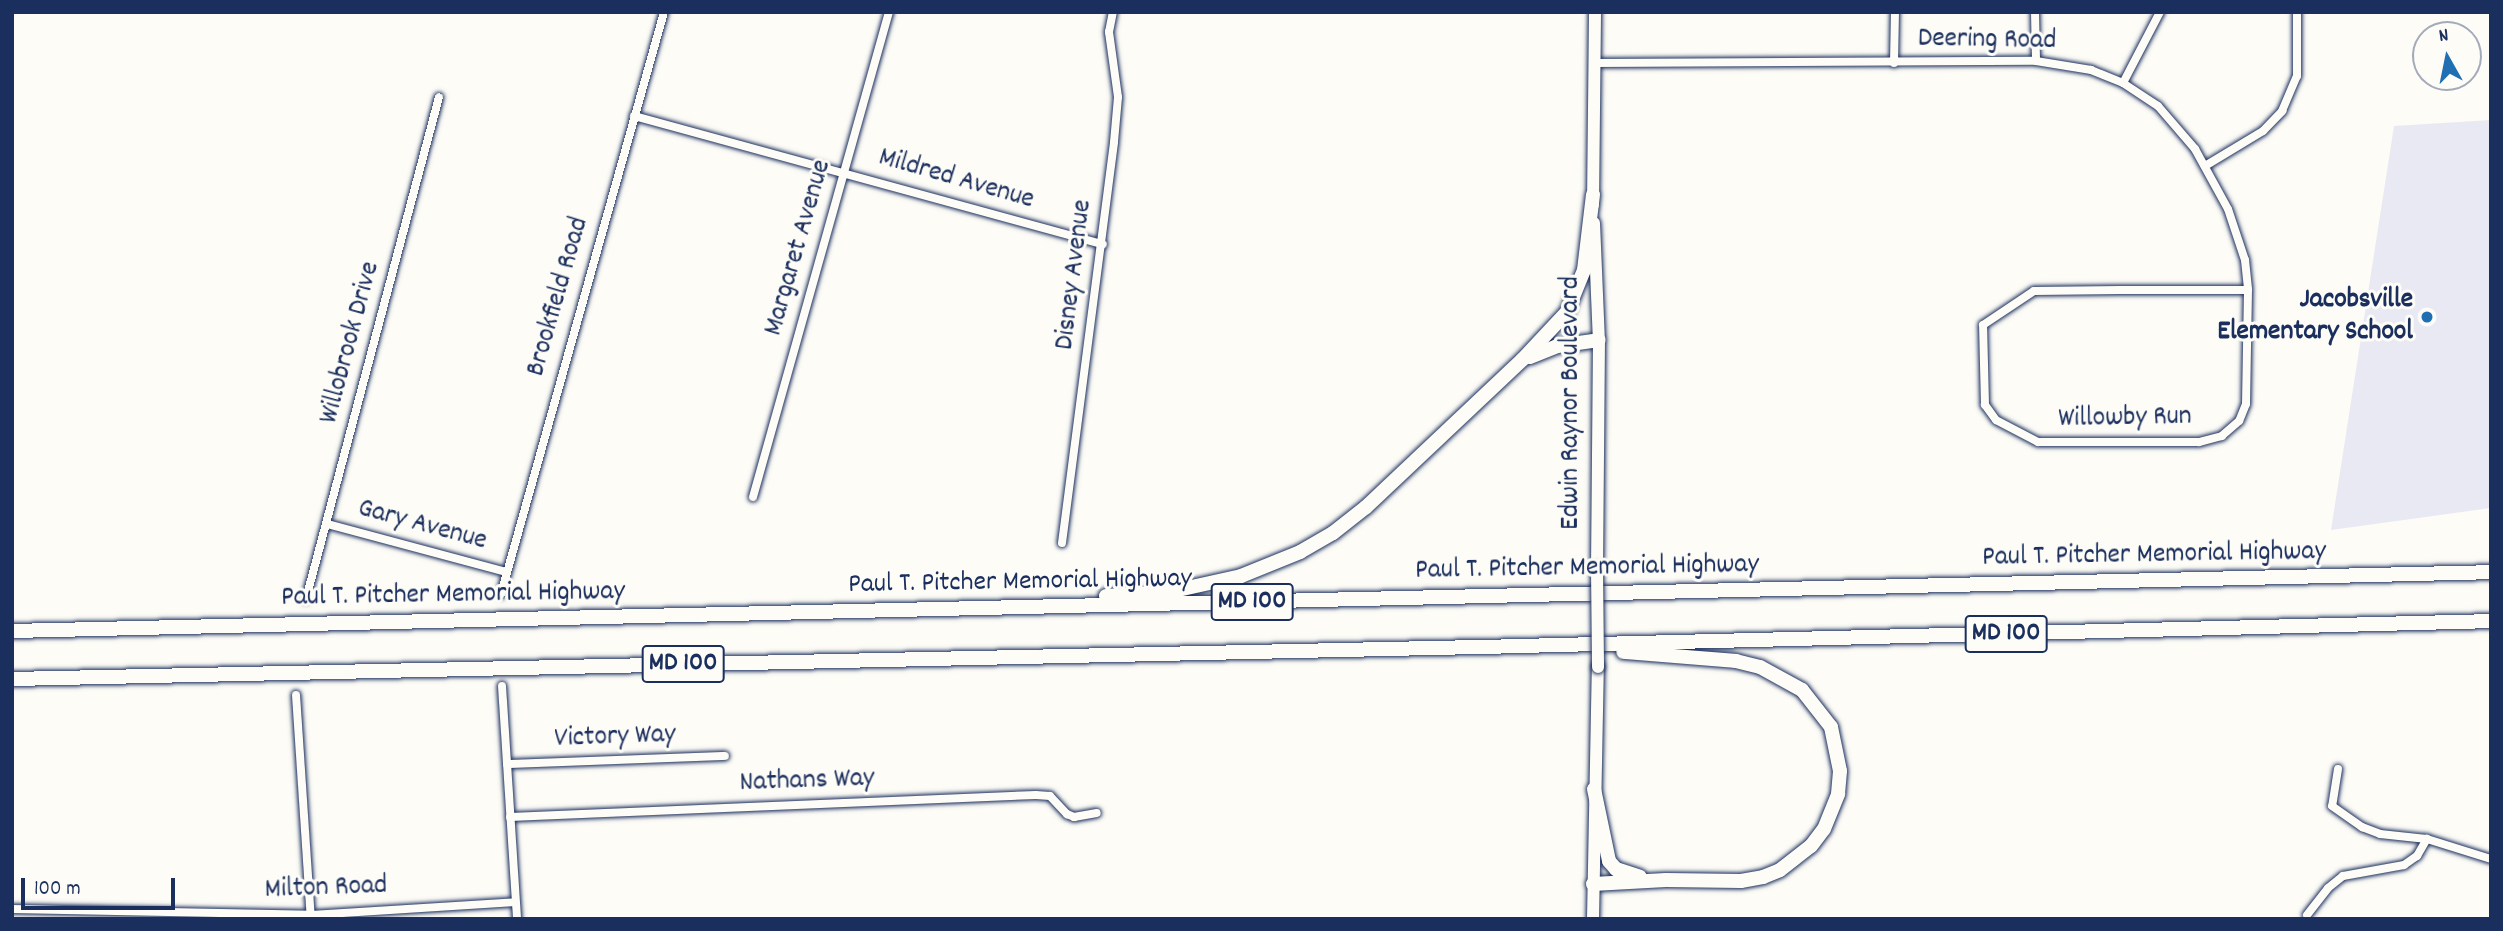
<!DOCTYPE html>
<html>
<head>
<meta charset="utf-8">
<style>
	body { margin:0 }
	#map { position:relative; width:2503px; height:931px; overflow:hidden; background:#fdfcf7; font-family:Dekko,sans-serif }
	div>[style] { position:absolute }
	.built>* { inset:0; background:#e9e9f4 }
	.roads { filter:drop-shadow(0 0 2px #1b2f5e) drop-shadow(0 0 2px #1b2f5e) }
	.minor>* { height:8px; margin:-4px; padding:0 4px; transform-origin:4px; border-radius:4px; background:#fdfcf7 }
	.primary>* { height:12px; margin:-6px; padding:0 6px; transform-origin:6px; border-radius:6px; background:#fdfcf7 }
	.motorway>* { height:14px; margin:-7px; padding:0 7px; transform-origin:7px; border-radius:7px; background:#fdfcf7 }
	.bridges { filter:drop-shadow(0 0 2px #1b2f5e) drop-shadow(0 0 2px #1b2f5e) }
	.primary-bridge>* { height:12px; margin:-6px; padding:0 6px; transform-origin:6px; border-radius:6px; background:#fdfcf7 }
	.dots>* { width:19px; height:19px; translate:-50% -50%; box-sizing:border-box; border:4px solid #fdfcf7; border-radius:50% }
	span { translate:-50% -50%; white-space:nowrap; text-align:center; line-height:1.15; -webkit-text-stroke:6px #fdfcf7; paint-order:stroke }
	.shield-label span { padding:2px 5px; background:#fdfcf7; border:2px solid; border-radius:5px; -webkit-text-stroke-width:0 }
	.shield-label { font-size:26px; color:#1b2f5e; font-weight:700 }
	.street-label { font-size:28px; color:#1b2f5e }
	.poi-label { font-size:28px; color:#1b2f5e; font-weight:700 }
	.right { translate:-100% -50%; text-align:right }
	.frame { position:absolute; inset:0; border:14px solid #1b2f5e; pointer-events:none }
	.north { position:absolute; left:2412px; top:21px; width:70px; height:70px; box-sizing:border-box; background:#fdfcf7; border:2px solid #a3aaba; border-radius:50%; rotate:351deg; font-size:19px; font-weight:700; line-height:28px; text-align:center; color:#1b2f5e }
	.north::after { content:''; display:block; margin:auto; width:24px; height:32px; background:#1f6fb2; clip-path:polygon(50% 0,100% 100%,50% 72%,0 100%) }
	.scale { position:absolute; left:21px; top:878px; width:154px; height:32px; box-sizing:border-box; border:4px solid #1b2f5e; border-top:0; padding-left:9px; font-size:21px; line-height:24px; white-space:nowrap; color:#1b2f5e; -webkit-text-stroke:5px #fdfcf7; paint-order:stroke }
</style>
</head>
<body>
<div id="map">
	<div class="built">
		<div style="clip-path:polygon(2491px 120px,2491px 508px,2331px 530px,2394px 126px)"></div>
	</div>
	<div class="roads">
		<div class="minor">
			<div style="left:2035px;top:12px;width:49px;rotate:88.8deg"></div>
			<div style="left:1595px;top:63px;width:441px;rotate:-0.3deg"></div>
			<div style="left:2036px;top:61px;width:56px;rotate:9.3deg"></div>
			<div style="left:2091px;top:70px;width:35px;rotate:22deg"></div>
			<div style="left:2123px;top:83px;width:42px;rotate:33.3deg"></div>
			<div style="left:2158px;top:106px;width:57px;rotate:49.3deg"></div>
			<div style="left:2195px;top:149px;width:68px;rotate:61.2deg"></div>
			<div style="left:2228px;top:209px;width:54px;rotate:71.6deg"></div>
			<div style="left:2245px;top:260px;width:30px;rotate:84deg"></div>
			<div style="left:1894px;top:63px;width:51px;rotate:-88.9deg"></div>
			<div style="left:2123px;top:83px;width:80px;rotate:-62.5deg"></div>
			<div style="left:634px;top:116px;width:486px;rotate:15.3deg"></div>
			<div style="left:2205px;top:166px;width:68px;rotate:-31.1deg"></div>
			<div style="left:2263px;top:131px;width:28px;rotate:-46deg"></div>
			<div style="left:2282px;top:111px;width:38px;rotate:-67deg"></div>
			<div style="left:2297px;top:76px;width:64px;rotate:-90deg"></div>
			<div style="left:2120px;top:290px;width:128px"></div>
			<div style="left:2248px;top:290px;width:114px;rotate:91deg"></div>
			<div style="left:2246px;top:404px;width:18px;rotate:112deg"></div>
			<div style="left:2239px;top:421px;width:23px;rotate:139deg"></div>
			<div style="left:2222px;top:436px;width:24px;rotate:165deg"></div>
			<div style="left:2199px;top:442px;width:161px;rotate:180deg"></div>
			<div style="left:2038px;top:442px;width:47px;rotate:-152.4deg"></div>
			<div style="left:1996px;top:420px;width:19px;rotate:-126deg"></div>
			<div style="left:1985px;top:405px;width:80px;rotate:-91.4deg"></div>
			<div style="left:1983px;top:325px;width:61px;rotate:-33.7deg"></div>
			<div style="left:2034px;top:291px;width:86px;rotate:-0.7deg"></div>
			<div style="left:753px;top:497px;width:504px;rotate:-74.34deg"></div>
			<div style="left:327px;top:524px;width:185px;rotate:15deg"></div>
			<div style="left:1062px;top:543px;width:404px;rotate:-82.6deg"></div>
			<div style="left:1114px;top:142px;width:45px;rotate:-84.9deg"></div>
			<div style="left:1118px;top:97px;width:66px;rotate:-97.9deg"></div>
			<div style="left:1109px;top:32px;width:20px;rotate:-79deg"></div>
			<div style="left:501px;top:594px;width:604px;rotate:-74.35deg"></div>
			<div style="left:306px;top:599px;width:519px;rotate:-75.16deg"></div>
			<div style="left:502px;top:686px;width:233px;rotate:86.3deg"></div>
			<div style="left:296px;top:695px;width:225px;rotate:86.2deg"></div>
			<div style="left:507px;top:764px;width:218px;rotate:-2.1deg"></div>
			<div style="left:2338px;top:769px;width:37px;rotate:99deg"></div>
			<div style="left:2332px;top:806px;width:37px;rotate:35deg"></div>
			<div style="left:2362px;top:827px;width:19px;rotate:21deg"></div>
			<div style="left:2380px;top:834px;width:47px;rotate:6.1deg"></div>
			<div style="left:2427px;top:839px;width:67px;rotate:17.4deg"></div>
			<div style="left:510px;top:817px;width:526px;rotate:-2.4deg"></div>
			<div style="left:1036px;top:795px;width:14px;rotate:4deg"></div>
			<div style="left:1050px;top:796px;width:25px;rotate:47deg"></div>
			<div style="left:1067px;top:814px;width:8px;rotate:23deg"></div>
			<div style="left:1074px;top:817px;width:23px;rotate:-10deg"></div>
			<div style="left:12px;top:909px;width:299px;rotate:1.1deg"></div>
			<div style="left:311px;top:915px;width:205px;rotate:-3.6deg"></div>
			<div style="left:2307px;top:915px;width:34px;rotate:-52deg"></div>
			<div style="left:2328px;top:888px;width:19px;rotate:-39deg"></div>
			<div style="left:2343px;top:876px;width:62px;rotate:-10.2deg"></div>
			<div style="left:2404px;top:865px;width:16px;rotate:-35deg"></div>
			<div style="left:2417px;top:856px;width:20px;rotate:-60deg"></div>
		</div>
		<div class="primary">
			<div style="left:1593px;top:205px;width:193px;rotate:-89.4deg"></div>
			<div style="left:1594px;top:223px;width:117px;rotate:87.6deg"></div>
			<div style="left:1599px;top:340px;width:229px;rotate:90.5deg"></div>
			<div style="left:1593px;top:919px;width:252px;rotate:-88.9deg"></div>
		</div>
		<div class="motorway">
			<div style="left:1530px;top:357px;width:29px;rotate:-22deg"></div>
			<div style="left:1557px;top:346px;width:42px;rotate:-8.1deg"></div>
			<div style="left:1106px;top:596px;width:63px;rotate:-3.6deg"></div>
			<div style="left:1169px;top:592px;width:74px;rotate:-12.5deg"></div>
			<div style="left:1241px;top:576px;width:64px;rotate:-22.1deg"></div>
			<div style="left:1300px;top:552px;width:38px;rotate:-30deg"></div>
			<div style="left:1333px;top:533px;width:42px;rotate:-38.2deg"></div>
			<div style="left:1366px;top:507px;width:214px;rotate:-43.3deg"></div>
			<div style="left:1522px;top:360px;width:66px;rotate:-46.8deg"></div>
			<div style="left:1567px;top:312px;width:45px;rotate:-68deg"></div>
			<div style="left:1584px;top:270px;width:76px;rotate:-83.2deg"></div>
			<div style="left:12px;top:631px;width:2480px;rotate:-1.36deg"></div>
			<div style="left:12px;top:679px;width:1508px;rotate:-1.25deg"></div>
			<div style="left:1520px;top:646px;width:971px;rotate:-1.47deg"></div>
			<div style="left:1594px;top:789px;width:74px;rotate:78.2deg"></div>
			<div style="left:1609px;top:861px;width:11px;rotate:49deg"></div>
			<div style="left:1616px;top:869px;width:25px;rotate:18deg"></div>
			<div style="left:1593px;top:884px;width:73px;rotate:-3.1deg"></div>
			<div style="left:1666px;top:880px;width:75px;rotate:0.8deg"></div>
			<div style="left:1741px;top:881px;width:22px;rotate:-10deg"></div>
			<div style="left:1763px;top:877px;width:18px;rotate:-22deg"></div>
			<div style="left:1780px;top:870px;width:39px;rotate:-38deg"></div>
			<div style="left:1811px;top:846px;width:21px;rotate:-53deg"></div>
			<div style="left:1824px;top:829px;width:38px;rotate:-68deg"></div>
			<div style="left:1838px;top:794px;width:23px;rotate:-85deg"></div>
			<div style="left:1840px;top:771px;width:45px;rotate:-101.6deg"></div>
			<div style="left:1831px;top:727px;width:47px;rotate:-128.1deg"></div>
			<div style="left:1802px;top:690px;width:48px;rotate:-151.3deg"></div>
			<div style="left:1760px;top:667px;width:25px;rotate:-166deg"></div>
			<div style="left:1736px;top:661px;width:113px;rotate:-175.4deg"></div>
		</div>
	</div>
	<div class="bridges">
		<div class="primary-bridge">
			<div style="left:1597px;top:569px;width:98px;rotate:89.4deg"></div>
		</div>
	</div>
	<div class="dots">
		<div style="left:2427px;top:317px;background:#1f6fb2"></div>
	</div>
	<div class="shield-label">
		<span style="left:1252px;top:602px">MD 100</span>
		<span style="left:2006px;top:634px">MD 100</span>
		<span style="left:683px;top:664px">MD 100</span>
	</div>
	<div class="street-label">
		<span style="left:1987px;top:41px;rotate:1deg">Deering Road</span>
		<span style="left:956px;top:180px;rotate:16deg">Mildred Avenue</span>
		<span style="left:799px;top:248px;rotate:-74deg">Margaret Avenue</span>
		<span style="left:1075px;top:275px;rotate:-83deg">Disney Avenue</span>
		<span style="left:559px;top:297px;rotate:-74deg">Brookfield Road</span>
		<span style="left:351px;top:343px;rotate:-75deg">Willobrook Drive</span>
		<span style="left:1572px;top:403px;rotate:-90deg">Edwin Raynor Boulevard</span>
		<span style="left:2125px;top:419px;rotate:-1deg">Willowby Run</span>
		<span style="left:422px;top:526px;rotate:15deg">Gary Avenue</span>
		<span style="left:2154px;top:556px;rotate:-1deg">Paul T. Pitcher Memorial Highway</span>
		<span style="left:1587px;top:569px;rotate:-1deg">Paul T. Pitcher Memorial Highway</span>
		<span style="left:1020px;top:583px;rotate:-1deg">Paul T. Pitcher Memorial Highway</span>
		<span style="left:453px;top:596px;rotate:-1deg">Paul T. Pitcher Memorial Highway</span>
		<span style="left:615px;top:738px;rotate:-2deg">Victory Way</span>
		<span style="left:807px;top:782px;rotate:-2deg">Nathans Way</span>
		<span style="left:326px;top:889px;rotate:-2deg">Milton Road</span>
	</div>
	<div class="poi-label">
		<span class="right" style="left:2413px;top:317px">Jacobsville<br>Elementary School</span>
	</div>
	<div class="frame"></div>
	<div class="north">N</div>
	<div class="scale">100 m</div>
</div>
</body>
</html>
